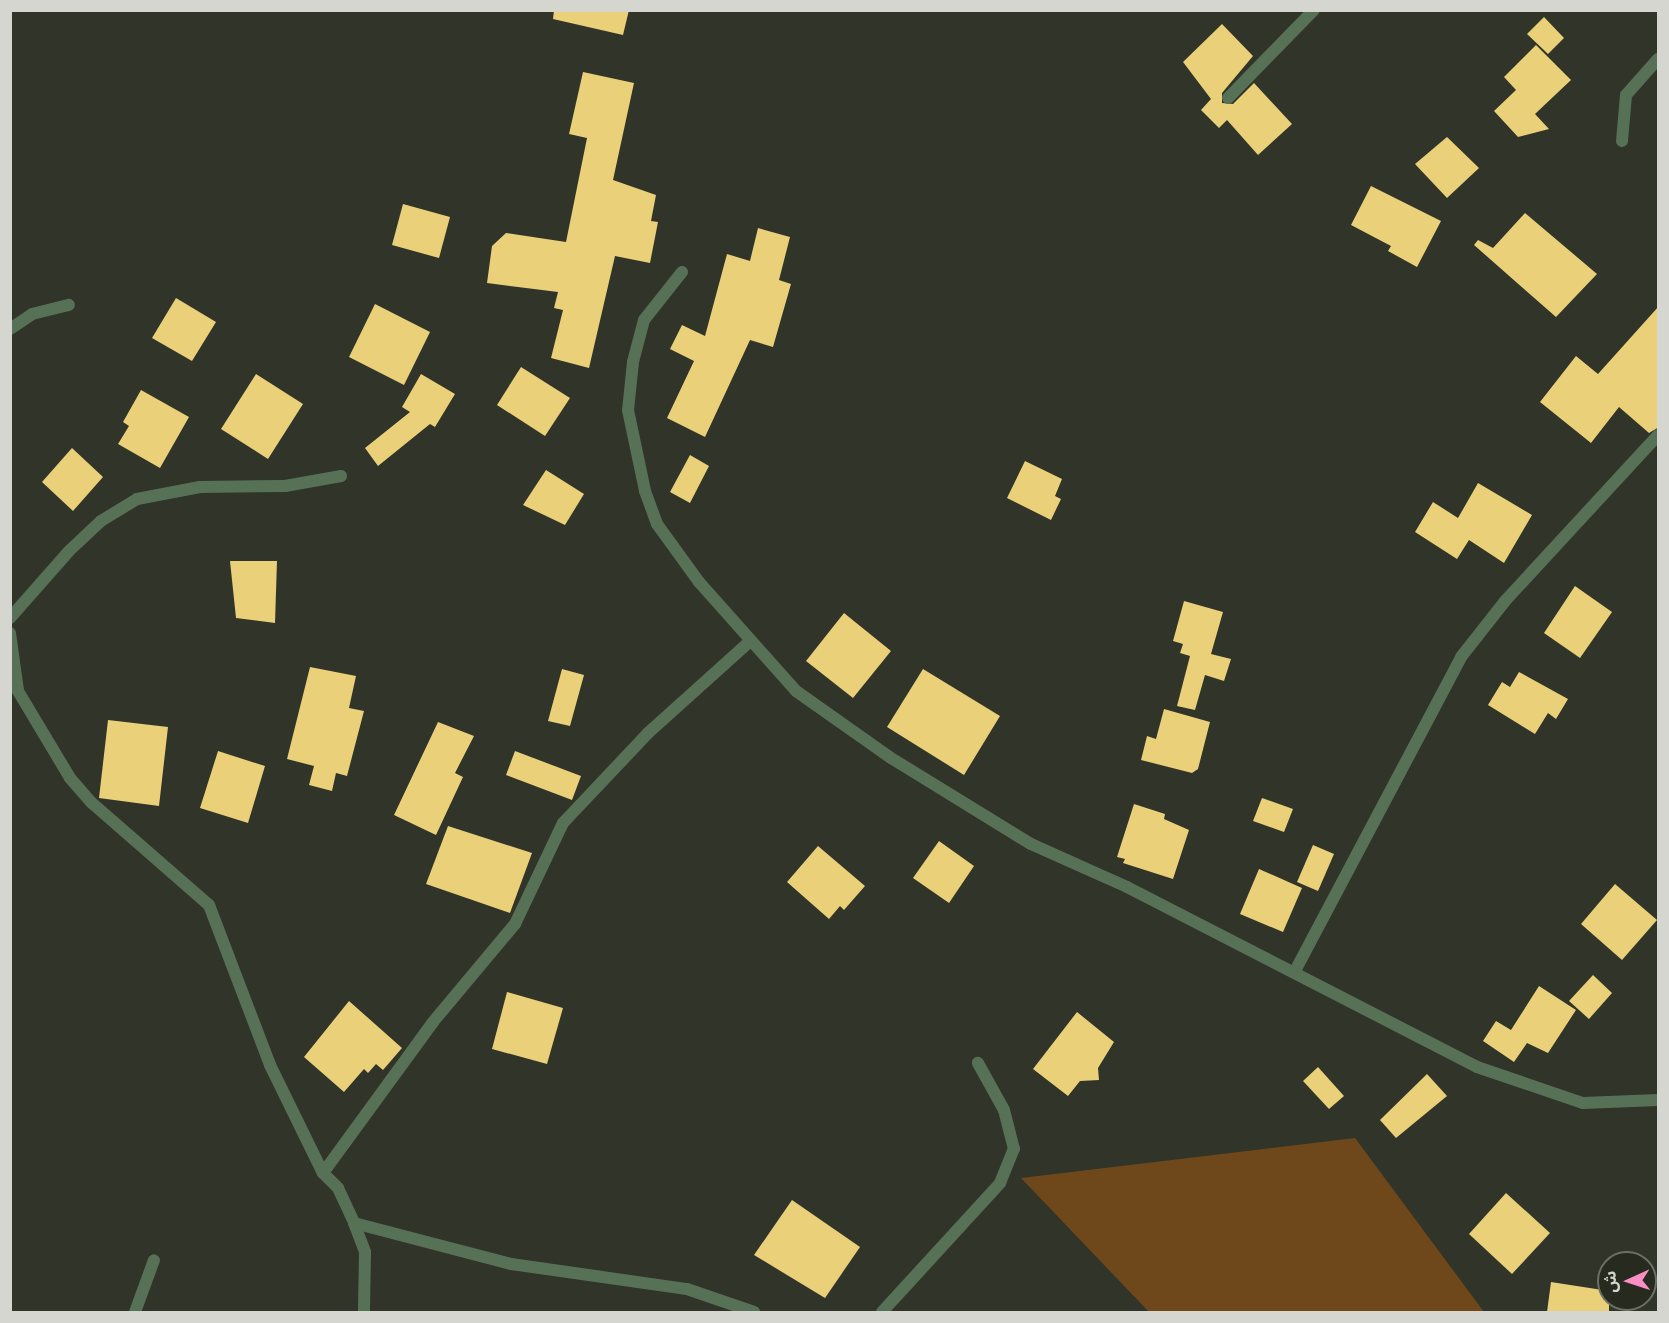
<!DOCTYPE html>
<html>
<head>
<meta charset="utf-8">
<style>
	body { margin:0 }
	#map { position:relative; width:1669px; height:1323px; overflow:hidden; background:#313428; font-family:Signika,"Noto Sans Arabic",sans-serif }
	div>[style] { position:absolute }
	.green>* { inset:0; background:#6e481b }
	.building>* { inset:0; background:#e9d079 }
	.street>* { height:12px; margin:-6px; padding:0 6px; transform-origin:6px; border-radius:6px; background:#577157 }
	span { translate:-50% -50%; white-space:nowrap; text-align:center; line-height:1.15; -webkit-text-stroke:6px #272a1e; paint-order:stroke }
	.frame { position:absolute; inset:0; border:12px solid #d4d6cf; pointer-events:none }
	.north { position:absolute; left:1597px; top:1251px; width:60px; height:60px; box-sizing:border-box; background:#272a1e; border:2px solid #6c6f65; border-radius:50%; rotate:267deg; font-size:16px; font-weight:700; line-height:24px; text-align:center; color:#d4d6cf }
	.north::after { content:''; display:block; margin:auto; width:21px; height:27px; background:#fb8fc4; clip-path:polygon(50% 0,100% 100%,50% 72%,0 100%) }
</style>
</head>
<body>
<div id="map">
	<div class="green">
		<div style="clip-path:polygon(1355px 1138px,1484px 1312px,1149px 1312px,1021px 1178px)"></div>
	</div>
	<div class="building">
		<div style="clip-path:polygon(554px 10px,629px 10px,623px 35px,553px 19px)"></div>
		<div style="clip-path:polygon(1544px 17px,1564px 38px,1548px 54px,1527px 34px)"></div>
		<div style="clip-path:polygon(1222px 24px,1253px 56px,1222px 93px,1222px 103px,1233px 104px,1254px 83px,1292px 124px,1258px 155px,1227px 120px,1219px 128px,1201px 110px,1211px 99px,1183px 62px)"></div>
		<div style="clip-path:polygon(1536px 45px,1571px 80px,1535px 114px,1549px 129px,1518px 137px,1494px 111px,1516px 90px,1504px 77px)"></div>
		<div style="clip-path:polygon(583px 72px,634px 83px,613px 180px,656px 195px,651px 221px,658px 222px,650px 263px,615px 256px,589px 368px,551px 358px,563px 310px,554px 308px,558px 292px,487px 283px,492px 246px,506px 233px,566px 242px,587px 138px,569px 134px)"></div>
		<div style="clip-path:polygon(1447px 137px,1479px 168px,1447px 198px,1415px 164px)"></div>
		<div style="clip-path:polygon(1371px 186px,1441px 221px,1417px 267px,1388px 251px,1391px 246px,1351px 225px)"></div>
		<div style="clip-path:polygon(403px 204px,450px 217px,439px 258px,392px 245px)"></div>
		<div style="clip-path:polygon(1525px 213px,1597px 274px,1556px 317px,1474px 245px,1478px 240px,1493px 248px)"></div>
		<div style="clip-path:polygon(758px 228px,790px 237px,779px 280px,791px 284px,773px 347px,750px 340px,705px 437px,667px 418px,694px 361px,670px 349px,682px 325px,705px 336px,727px 254px,750px 261px)"></div>
		<div style="clip-path:polygon(176px 298px,216px 322px,192px 361px,152px 338px)"></div>
		<div style="clip-path:polygon(375px 304px,430px 332px,404px 385px,349px 357px)"></div>
		<div style="clip-path:polygon(1659px 306px,1659px 427px,1649px 433px,1619px 407px,1591px 443px,1540px 402px,1576px 356px,1598px 374px)"></div>
		<div style="clip-path:polygon(521px 367px,570px 398px,545px 436px,497px 405px)"></div>
		<div style="clip-path:polygon(256px 374px,303px 404px,268px 459px,221px 429px)"></div>
		<div style="clip-path:polygon(421px 374px,455px 394px,435px 427px,430px 424px,378px 466px,365px 448px,410px 412px,402px 407px)"></div>
		<div style="clip-path:polygon(141px 390px,189px 417px,160px 468px,118px 444px,129px 426px,123px 422px)"></div>
		<div style="clip-path:polygon(72px 448px,103px 477px,73px 511px,42px 482px)"></div>
		<div style="clip-path:polygon(690px 455px,709px 466px,690px 503px,670px 492px)"></div>
		<div style="clip-path:polygon(1025px 461px,1062px 479px,1055px 496px,1061px 499px,1051px 520px,1007px 498px)"></div>
		<div style="clip-path:polygon(546px 470px,584px 494px,565px 525px,523px 505px)"></div>
		<div style="clip-path:polygon(1478px 483px,1532px 515px,1504px 563px,1469px 540px,1457px 559px,1415px 532px,1433px 502px,1458px 518px)"></div>
		<div style="clip-path:polygon(230px 561px,277px 561px,275px 623px,236px 618px)"></div>
		<div style="clip-path:polygon(1575px 586px,1612px 612px,1580px 658px,1544px 633px)"></div>
		<div style="clip-path:polygon(1184px 601px,1223px 612px,1211px 654px,1231px 659px,1224px 681px,1205px 675px,1195px 710px,1177px 706px,1190px 656px,1180px 653px,1183px 644px,1173px 641px)"></div>
		<div style="clip-path:polygon(844px 613px,891px 651px,853px 698px,806px 661px)"></div>
		<div style="clip-path:polygon(310px 667px,356px 676px,349px 708px,364px 711px,347px 776px,336px 773px,332px 791px,309px 785px,314px 766px,287px 759px)"></div>
		<div style="clip-path:polygon(562px 669px,584px 675px,570px 726px,548px 721px)"></div>
		<div style="clip-path:polygon(923px 669px,1000px 716px,964px 775px,887px 727px)"></div>
		<div style="clip-path:polygon(1519px 672px,1568px 699px,1556px 719px,1548px 713px,1535px 734px,1488px 705px,1502px 682px,1510px 687px)"></div>
		<div style="clip-path:polygon(1164px 709px,1210px 722px,1198px 769px,1192px 773px,1141px 760px,1147px 736px,1156px 739px)"></div>
		<div style="clip-path:polygon(108px 720px,168px 727px,159px 806px,99px 798px)"></div>
		<div style="clip-path:polygon(438px 722px,474px 736px,455px 773px,463px 777px,436px 835px,394px 815px)"></div>
		<div style="clip-path:polygon(218px 751px,265px 766px,248px 823px,200px 808px)"></div>
		<div style="clip-path:polygon(515px 751px,581px 776px,572px 800px,506px 775px)"></div>
		<div style="clip-path:polygon(1262px 798px,1293px 809px,1284px 832px,1253px 821px)"></div>
		<div style="clip-path:polygon(1134px 804px,1165px 814px,1164px 819px,1189px 830px,1173px 879px,1123px 863px,1125px 859px,1117px 857px)"></div>
		<div style="clip-path:polygon(448px 826px,532px 853px,510px 913px,426px 884px)"></div>
		<div style="clip-path:polygon(939px 841px,974px 866px,949px 903px,913px 878px)"></div>
		<div style="clip-path:polygon(1313px 845px,1334px 854px,1318px 891px,1297px 882px)"></div>
		<div style="clip-path:polygon(818px 846px,865px 886px,844px 910px,840px 906px,829px 919px,787px 882px)"></div>
		<div style="clip-path:polygon(1259px 869px,1302px 888px,1283px 932px,1240px 914px)"></div>
		<div style="clip-path:polygon(1615px 884px,1657px 920px,1622px 960px,1581px 924px)"></div>
		<div style="clip-path:polygon(1593px 975px,1612px 993px,1589px 1019px,1569px 1001px)"></div>
		<div style="clip-path:polygon(1539px 986px,1576px 1010px,1548px 1053px,1527px 1043px,1514px 1062px,1483px 1041px,1496px 1021px,1511px 1030px)"></div>
		<div style="clip-path:polygon(507px 992px,563px 1008px,547px 1064px,492px 1049px)"></div>
		<div style="clip-path:polygon(349px 1001px,402px 1048px,383px 1070px,376px 1064px,368px 1073px,364px 1069px,344px 1092px,304px 1057px)"></div>
		<div style="clip-path:polygon(1077px 1012px,1114px 1042px,1098px 1068px,1099px 1080px,1080px 1081px,1068px 1096px,1033px 1069px)"></div>
		<div style="clip-path:polygon(1318px 1067px,1344px 1096px,1329px 1109px,1303px 1081px)"></div>
		<div style="clip-path:polygon(1427px 1074px,1447px 1096px,1396px 1138px,1380px 1120px)"></div>
		<div style="clip-path:polygon(1506px 1193px,1550px 1233px,1512px 1274px,1469px 1234px)"></div>
		<div style="clip-path:polygon(792px 1200px,860px 1247px,825px 1298px,754px 1255px)"></div>
		<div style="clip-path:polygon(1551px 1282px,1609px 1291px,1609px 1312px,1547px 1312px)"></div>
	</div>
	<div class="street">
		<div style="left:1228px;top:98px;width:123px;rotate:-45.7deg"></div>
		<div style="left:1622px;top:141px;width:46px;rotate:-85deg"></div>
		<div style="left:1626px;top:95px;width:48px;rotate:-48.4deg"></div>
		<div style="left:682px;top:272px;width:61px;rotate:128.4deg"></div>
		<div style="left:644px;top:320px;width:43px;rotate:104.7deg"></div>
		<div style="left:633px;top:362px;width:48px;rotate:95.9deg"></div>
		<div style="left:628px;top:410px;width:83px;rotate:78.1deg"></div>
		<div style="left:645px;top:491px;width:35px;rotate:70deg"></div>
		<div style="left:657px;top:524px;width:72px;rotate:54.1deg"></div>
		<div style="left:699px;top:582px;width:146px;rotate:48.3deg"></div>
		<div style="left:796px;top:691px;width:116px;rotate:35.2deg"></div>
		<div style="left:891px;top:758px;width:164px;rotate:31.6deg"></div>
		<div style="left:1031px;top:844px;width:105px;rotate:24.1deg"></div>
		<div style="left:1127px;top:887px;width:394px;rotate:27.2deg"></div>
		<div style="left:1477px;top:1067px;width:112px;rotate:18.8deg"></div>
		<div style="left:1583px;top:1103px;width:75px;rotate:-2.3deg"></div>
		<div style="left:10px;top:329px;width:27px;rotate:-34deg"></div>
		<div style="left:32px;top:314px;width:38px;rotate:-14deg"></div>
		<div style="left:10px;top:618px;width:89px;rotate:-48.6deg"></div>
		<div style="left:69px;top:551px;width:44px;rotate:-43.2deg"></div>
		<div style="left:101px;top:521px;width:42px;rotate:-31.4deg"></div>
		<div style="left:137px;top:499px;width:64px;rotate:-10.8deg"></div>
		<div style="left:200px;top:487px;width:85px;rotate:-0.7deg"></div>
		<div style="left:285px;top:486px;width:57px;rotate:-10.1deg"></div>
		<div style="left:10px;top:633px;width:59px;rotate:82.1deg"></div>
		<div style="left:18px;top:691px;width:101px;rotate:59.1deg"></div>
		<div style="left:70px;top:778px;width:33px;rotate:49deg"></div>
		<div style="left:92px;top:803px;width:155px;rotate:41.1deg"></div>
		<div style="left:209px;top:905px;width:171px;rotate:69.1deg"></div>
		<div style="left:270px;top:1065px;width:120px;rotate:63.9deg"></div>
		<div style="left:323px;top:1173px;width:21px;rotate:45deg"></div>
		<div style="left:338px;top:1188px;width:38px;rotate:65deg"></div>
		<div style="left:354px;top:1223px;width:31px;rotate:69deg"></div>
		<div style="left:365px;top:1252px;width:60px;rotate:91deg"></div>
		<div style="left:1295px;top:971px;width:355px;rotate:-62.1deg"></div>
		<div style="left:1461px;top:657px;width:71px;rotate:-51.8deg"></div>
		<div style="left:1505px;top:601px;width:226px;rotate:-47.3deg"></div>
		<div style="left:323px;top:1173px;width:187px;rotate:-53.9deg"></div>
		<div style="left:433px;top:1022px;width:128px;rotate:-50.1deg"></div>
		<div style="left:515px;top:924px;width:112px;rotate:-64.6deg"></div>
		<div style="left:563px;top:823px;width:124px;rotate:-46.6deg"></div>
		<div style="left:648px;top:733px;width:135px;rotate:-42deg"></div>
		<div style="left:354px;top:1223px;width:162px;rotate:14.6deg"></div>
		<div style="left:511px;top:1264px;width:178px;rotate:8.1deg"></div>
		<div style="left:687px;top:1289px;width:71px;rotate:18.9deg"></div>
		<div style="left:135px;top:1312px;width:55px;rotate:-69.9deg"></div>
		<div style="left:882px;top:1312px;width:175px;rotate:-47.5deg"></div>
		<div style="left:1000px;top:1183px;width:37px;rotate:-68deg"></div>
		<div style="left:1014px;top:1149px;width:40px;rotate:-104.4deg"></div>
		<div style="left:1004px;top:1110px;width:54px;rotate:-119deg"></div>
	</div>
	<div class="frame"></div>
	<div class="north">ش</div>
</div>
</body>
</html>
